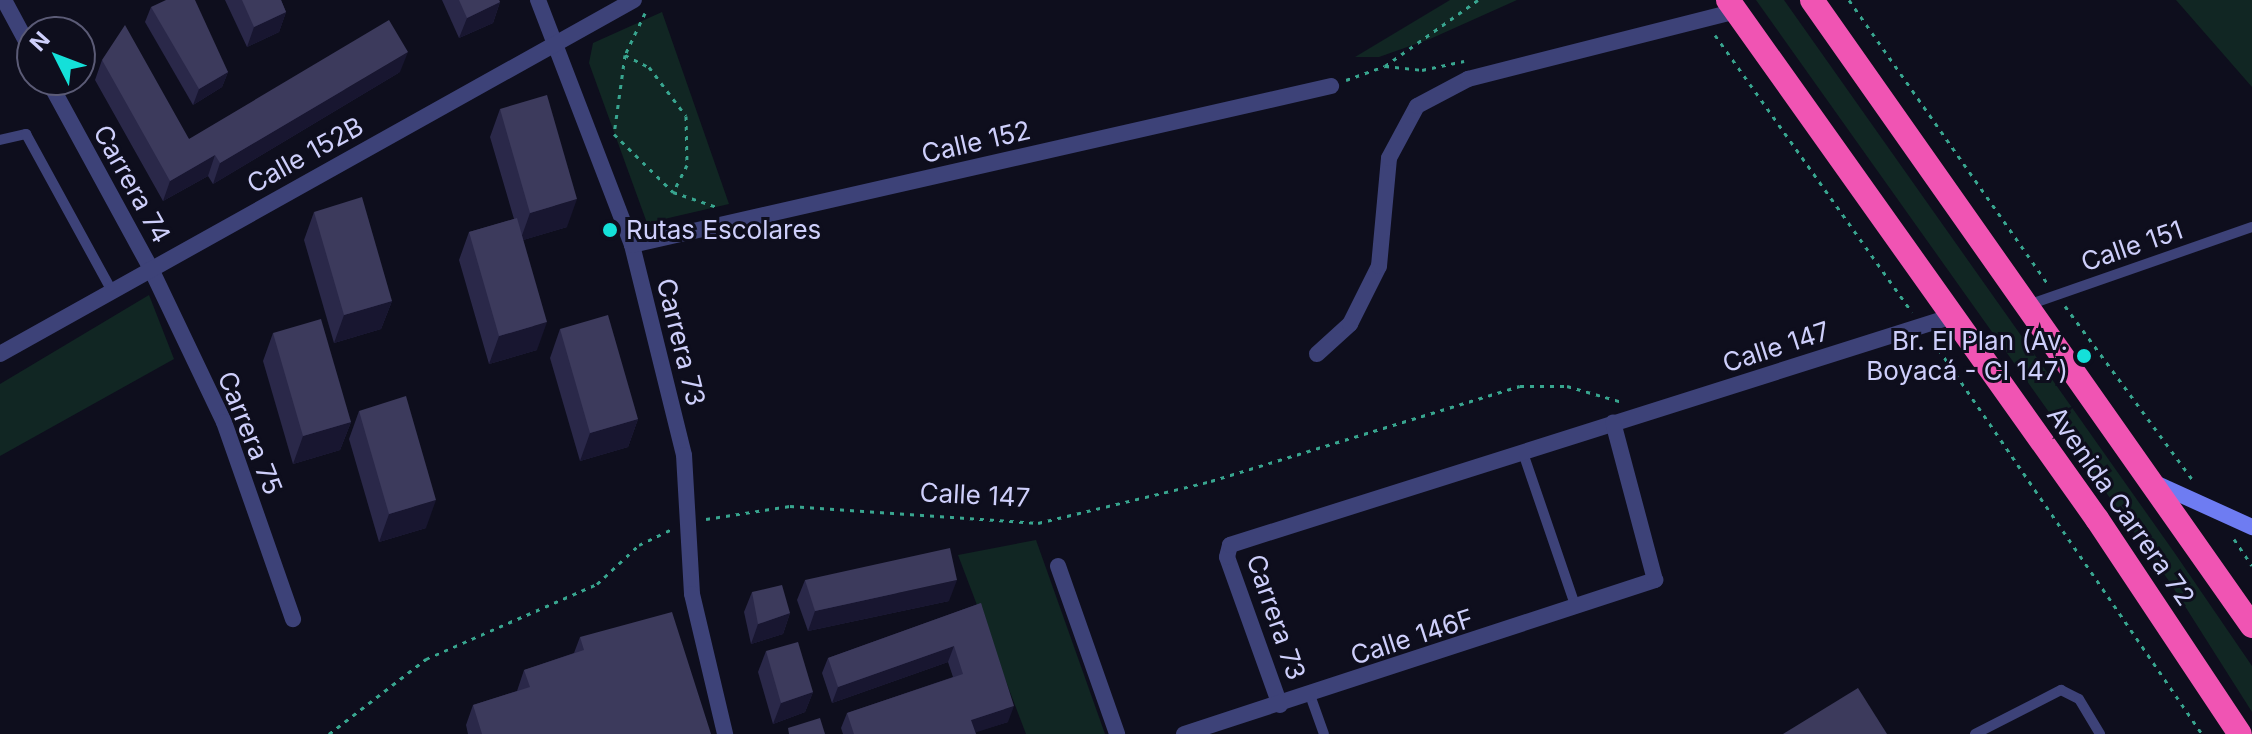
<!DOCTYPE html>
<html>
<head>
<meta charset="utf-8">
<style>
	body { margin:0 }
	#map { position:relative; width:2252px; height:734px; overflow:hidden; background:#0e0e1d; font-family:Inter,sans-serif }
	div>[style] { position:absolute }
	.green>* { inset:0; background:#112623 }
	.path>* { height:3px; margin-top:-1.5px; transform-origin:0; background:repeating-linear-gradient(90deg,#38a58f 0 4px,transparent 0 10px) }
	.lane>* { height:10px; margin:-5px; padding:0 5px; transform-origin:5px; border-radius:5px; background:#3d4278 }
	.street>* { height:16px; margin:-8px; padding:0 8px; transform-origin:8px; border-radius:8px; background:#3d4278 }
	.secondary>* { height:16px; margin:-8px; padding:0 8px; transform-origin:8px; border-radius:8px; background:#6e7cf2 }
	.highway>* { height:24px; margin:-12px; padding:0 12px; transform-origin:12px; border-radius:12px; background:#f054b3 }
	.wall>* { inset:0; background:#2a2849 }
	.shaded-wall>* { inset:0; background:#181630 }
	.building>* { inset:0; background:#3c3a5c }
	.dots>* { width:22px; height:22px; translate:-50% -50%; box-sizing:border-box; border:4px solid #0e0e1d; border-radius:50% }
	span { translate:-50% -50%; white-space:nowrap; text-align:center; line-height:1.15; -webkit-text-stroke:6px #0e0e1d; paint-order:stroke }
	.street-label { font-size:26px; color:#cecffb }
	.poi-label { font-size:26px; color:#cecffb }
	.left { translate:0 -50%; text-align:left }
	.right { translate:-100% -50%; text-align:right }
	.north { position:absolute; left:16px; top:16px; width:80px; height:80px; box-sizing:border-box; background:#0e0e1d; border:2px solid #5b5b76; border-radius:50%; rotate:312deg; font-size:22px; font-weight:700; line-height:32px; text-align:center; color:#cecffb }
	.north::after { content:''; display:block; margin:auto; width:28px; height:36px; background:#14e0d9; clip-path:polygon(50% 0,100% 100%,50% 72%,0 100%) }
</style>
</head>
<body>
<div id="map">
	<div class="green">
		<div style="clip-path:polygon(1450px 0,1517px 0,1430px 39px,1379px 57px,1355px 57px)"></div>
		<div style="clip-path:polygon(1756px 0,1784px 0,2174px 552px,2252px 666px,2252px 712px,2169px 581px)"></div>
		<div style="clip-path:polygon(2176px 0,2252px 0,2252px 87px)"></div>
		<div style="clip-path:polygon(662px 12px,729px 204px,647px 223px,589px 63px,593px 43px)"></div>
		<div style="clip-path:polygon(149px 295px,174px 359px,0 456px,0 384px)"></div>
		<div style="clip-path:polygon(1036px 540px,1105px 734px,1026px 734px,958px 555px)"></div>
	</div>
	<div class="path">
		<div style="left:1849px;top:0;width:347px;rotate:55deg"></div>
		<div style="left:645px;top:13px;width:47px;rotate:115.5deg"></div>
		<div style="left:625px;top:55px;width:80px;rotate:97.9deg"></div>
		<div style="left:614px;top:134px;width:83px;rotate:44.5deg"></div>
		<div style="left:673px;top:192px;width:46px;rotate:18.8deg"></div>
		<div style="left:1715px;top:35px;width:340px;rotate:54.6deg"></div>
		<div style="left:625px;top:55px;width:27px;rotate:27deg"></div>
		<div style="left:649px;top:67px;width:61px;rotate:52.9deg"></div>
		<div style="left:686px;top:116px;width:49px;rotate:88.8deg"></div>
		<div style="left:687px;top:165px;width:30px;rotate:117deg"></div>
		<div style="left:1385px;top:66px;width:37px;rotate:6deg"></div>
		<div style="left:1422px;top:70px;width:43px;rotate:-12.1deg"></div>
		<div style="left:1346px;top:80px;width:41px;rotate:-19.7deg"></div>
		<div style="left:1385px;top:66px;width:114px;rotate:-35.4deg"></div>
		<div style="left:2065px;top:306px;width:216px;rotate:53.7deg"></div>
		<div style="left:1933px;top:341px;width:476px;rotate:55.6deg"></div>
		<div style="left:706px;top:519px;width:85px;rotate:-8.8deg"></div>
		<div style="left:790px;top:506px;width:249px;rotate:3.9deg"></div>
		<div style="left:1038px;top:523px;width:178px;rotate:-13.6deg"></div>
		<div style="left:1211px;top:481px;width:323px;rotate:-17.1deg"></div>
		<div style="left:1520px;top:386px;width:47px"></div>
		<div style="left:1567px;top:386px;width:57px;rotate:16.2deg"></div>
		<div style="left:2234px;top:539px;width:32px;rotate:56deg"></div>
		<div style="left:329px;top:734px;width:123px;rotate:-37.7deg"></div>
		<div style="left:426px;top:659px;width:187px;rotate:-23.7deg"></div>
		<div style="left:597px;top:584px;width:57px;rotate:-42.9deg"></div>
		<div style="left:639px;top:545px;width:37px;rotate:-26deg"></div>
	</div>
	<div class="lane">
		<div style="left:0;top:140px;width:27px;rotate:-13deg"></div>
		<div style="left:26px;top:134px;width:179px;rotate:61.3deg"></div>
		<div style="left:2028px;top:305px;width:237px;rotate:-19.2deg"></div>
		<div style="left:1522px;top:450px;width:167px;rotate:71.1deg"></div>
		<div style="left:1310px;top:695px;width:41px;rotate:70.3deg"></div>
		<div style="left:1975px;top:734px;width:97px;rotate:-27.1deg"></div>
		<div style="left:2061px;top:690px;width:20px;rotate:27deg"></div>
		<div style="left:2079px;top:699px;width:41px;rotate:59deg"></div>
	</div>
	<div class="street">
		<div style="left:4px;top:0;width:59px;rotate:61.7deg"></div>
		<div style="left:538px;top:0;width:262px;rotate:69deg"></div>
		<div style="left:632px;top:245px;width:216px;rotate:76.1deg"></div>
		<div style="left:684px;top:455px;width:139px;rotate:86.7deg"></div>
		<div style="left:692px;top:594px;width:144px;rotate:76.7deg"></div>
		<div style="left:48px;top:80px;width:215px;rotate:61.4deg"></div>
		<div style="left:151px;top:269px;width:170px;rotate:64.5deg"></div>
		<div style="left:224px;top:422px;width:209px;rotate:70.7deg"></div>
		<div style="left:632px;top:245px;width:717px;rotate:-12.81deg"></div>
		<div style="left:0;top:354px;width:726px;rotate:-29.18deg"></div>
		<div style="left:1317px;top:354px;width:45px;rotate:-42.3deg"></div>
		<div style="left:1350px;top:324px;width:65px;rotate:-63.4deg"></div>
		<div style="left:1379px;top:266px;width:108px;rotate:-84.7deg"></div>
		<div style="left:1389px;top:158px;width:59px;rotate:-61.7deg"></div>
		<div style="left:1417px;top:106px;width:58px;rotate:-27.9deg"></div>
		<div style="left:1468px;top:79px;width:276px;rotate:-14.2deg"></div>
		<div style="left:1058px;top:566px;width:178px;rotate:70.6deg"></div>
		<div style="left:1280px;top:705px;width:157px;rotate:-109.7deg"></div>
		<div style="left:1227px;top:557px;width:12px;rotate:-76deg"></div>
		<div style="left:1230px;top:545px;width:758px;rotate:-17.57deg"></div>
		<div style="left:1184px;top:734px;width:496px;rotate:-18.1deg"></div>
		<div style="left:1655px;top:580px;width:163px;rotate:-104.9deg"></div>
	</div>
	<div class="secondary">
		<div style="left:2155px;top:483px;width:107px;rotate:24.4deg"></div>
	</div>
	<div class="highway">
		<div style="left:1728px;top:0;width:637px;rotate:54.59deg"></div>
		<div style="left:2097px;top:519px;width:258px;rotate:56.4deg"></div>
		<div style="left:1812px;top:0;width:765px;rotate:54.9deg"></div>
	</div>
	<div class="wall">
		<div style="clip-path:polygon(225px 0,281px 0,286px 12px,279px 32px,247px 47px)"></div>
		<div style="clip-path:polygon(442px 0,499px 0,500px 2px,493px 23px,459px 38px)"></div>
		<div style="clip-path:polygon(151px 7px,228px 72px,222px 87px,193px 105px,145px 22px)"></div>
		<div style="clip-path:polygon(102px 60px,189px 139px,400px 72px,213px 184px,208px 176px,163px 201px,95px 80px)"></div>
		<div style="clip-path:polygon(500px 109px,567px 227px,523px 240px,537px 350px,489px 364px,459px 260px,469px 232px,514px 219px,490px 137px)"></div>
		<div style="clip-path:polygon(314px 212px,392px 301px,381px 329px,334px 343px,304px 240px)"></div>
		<div style="clip-path:polygon(560px 329px,638px 419px,628px 447px,580px 461px,550px 358px)"></div>
		<div style="clip-path:polygon(273px 333px,351px 422px,340px 450px,293px 464px,263px 361px)"></div>
		<div style="clip-path:polygon(359px 411px,426px 528px,379px 542px,349px 439px)"></div>
		<div style="clip-path:polygon(805px 580px,949px 601px,808px 631px,797px 600px)"></div>
		<div style="clip-path:polygon(752px 592px,790px 613px,783px 634px,751px 644px,744px 612px)"></div>
		<div style="clip-path:polygon(981px 603px,1008px 722px,975px 732px,976px 734px,843px 734px,841px 728px,847px 713px,953px 677px,948px 662px,832px 703px,822px 673px,828px 658px)"></div>
		<div style="clip-path:polygon(580px 637px,711px 734px,468px 734px,466px 725px,473px 705px,517px 691px,524px 670px,574px 653px)"></div>
		<div style="clip-path:polygon(766px 651px,813px 692px,805px 712px,773px 724px,758px 672px)"></div>
	</div>
	<div class="shaded-wall">
		<div style="clip-path:polygon(500px 2px,493px 23px,459px 38px,467px 18px)"></div>
		<div style="clip-path:polygon(286px 12px,279px 32px,247px 47px,254px 27px)"></div>
		<div style="clip-path:polygon(408px 52px,400px 72px,213px 184px,220px 163px)"></div>
		<div style="clip-path:polygon(228px 72px,222px 87px,193px 105px,199px 89px)"></div>
		<div style="clip-path:polygon(215px 155px,208px 176px,163px 201px,170px 181px)"></div>
		<div style="clip-path:polygon(577px 199px,567px 227px,520px 241px,530px 213px)"></div>
		<div style="clip-path:polygon(392px 301px,381px 329px,334px 343px,344px 315px)"></div>
		<div style="clip-path:polygon(547px 322px,537px 350px,489px 364px,499px 336px)"></div>
		<div style="clip-path:polygon(638px 419px,628px 447px,580px 461px,590px 433px)"></div>
		<div style="clip-path:polygon(351px 422px,340px 450px,293px 464px,303px 436px)"></div>
		<div style="clip-path:polygon(436px 500px,426px 528px,379px 542px,389px 514px)"></div>
		<div style="clip-path:polygon(957px 580px,949px 601px,808px 631px,815px 611px)"></div>
		<div style="clip-path:polygon(790px 613px,783px 634px,751px 644px,758px 624px)"></div>
		<div style="clip-path:polygon(954px 646px,948px 662px,832px 703px,838px 687px)"></div>
		<div style="clip-path:polygon(813px 692px,805px 712px,773px 724px,781px 703px)"></div>
		<div style="clip-path:polygon(1014px 706px,1008px 722px,971px 734px,971px 720px)"></div>
	</div>
	<div class="building">
		<div style="clip-path:polygon(166px 0,195px 0,228px 72px,199px 89px,151px 7px)"></div>
		<div style="clip-path:polygon(242px 0,281px 0,286px 12px,254px 27px)"></div>
		<div style="clip-path:polygon(459px 0,499px 0,500px 2px,467px 18px)"></div>
		<div style="clip-path:polygon(389px 20px,408px 52px,220px 163px,215px 155px,170px 181px,102px 60px,125px 25px,189px 139px)"></div>
		<div style="clip-path:polygon(547px 95px,577px 199px,530px 213px,500px 109px)"></div>
		<div style="clip-path:polygon(362px 197px,392px 301px,344px 315px,314px 212px)"></div>
		<div style="clip-path:polygon(517px 218px,547px 322px,499px 336px,469px 232px)"></div>
		<div style="clip-path:polygon(608px 315px,638px 419px,590px 433px,560px 329px)"></div>
		<div style="clip-path:polygon(321px 319px,351px 422px,303px 436px,273px 333px)"></div>
		<div style="clip-path:polygon(406px 396px,436px 500px,389px 514px,359px 411px)"></div>
		<div style="clip-path:polygon(950px 548px,957px 580px,815px 611px,805px 580px)"></div>
		<div style="clip-path:polygon(782px 585px,790px 613px,758px 624px,752px 592px)"></div>
		<div style="clip-path:polygon(981px 603px,1014px 706px,971px 720px,976px 734px,854px 734px,847px 713px,963px 674px,954px 646px,838px 687px,828px 658px)"></div>
		<div style="clip-path:polygon(672px 612px,711px 734px,482px 734px,473px 705px,530px 687px,524px 670px,584px 650px,580px 637px)"></div>
		<div style="clip-path:polygon(798px 642px,813px 692px,781px 703px,766px 651px)"></div>
		<div style="clip-path:polygon(1858px 688px,1887px 734px,1783px 734px)"></div>
		<div style="clip-path:polygon(820px 718px,825px 734px,789px 734px,788px 728px)"></div>
	</div>
	<div class="dots">
		<div style="left:610px;top:230px;background:#14e0d9"></div>
		<div style="left:2084px;top:356px;background:#14e0d9"></div>
	</div>
	<div class="street-label">
		<span style="left:976px;top:142px;rotate:-13deg">Calle 152</span>
		<span style="left:305px;top:155px;rotate:-29deg">Calle 152B</span>
		<span style="left:132px;top:184px;rotate:61deg">Carrera 74</span>
		<span style="left:2132px;top:246px;rotate:-19deg">Calle 151</span>
		<span style="left:681px;top:342px;rotate:76deg">Carrera 73</span>
		<span style="left:1776px;top:347px;rotate:-18deg">Calle 147</span>
		<span style="left:250px;top:433px;rotate:68deg">Carrera 75</span>
		<span style="left:975px;top:495px;rotate:3deg">Calle 147</span>
		<span style="left:2121px;top:506px;rotate:55deg">Avenida Carrera 72</span>
		<span style="left:1276px;top:617px;rotate:71deg">Carrera 73</span>
		<span style="left:1412px;top:637px;rotate:-18deg">Calle 146F</span>
	</div>
	<div class="poi-label">
		<span class="left" style="left:626px;top:230px">Rutas Escolares</span>
		<span class="right" style="left:2068px;top:356px">Br. El Plan (Av.<br>Boyacá - Cl 147)</span>
	</div>
	<div class="north">N</div>
</div>
</body>
</html>
